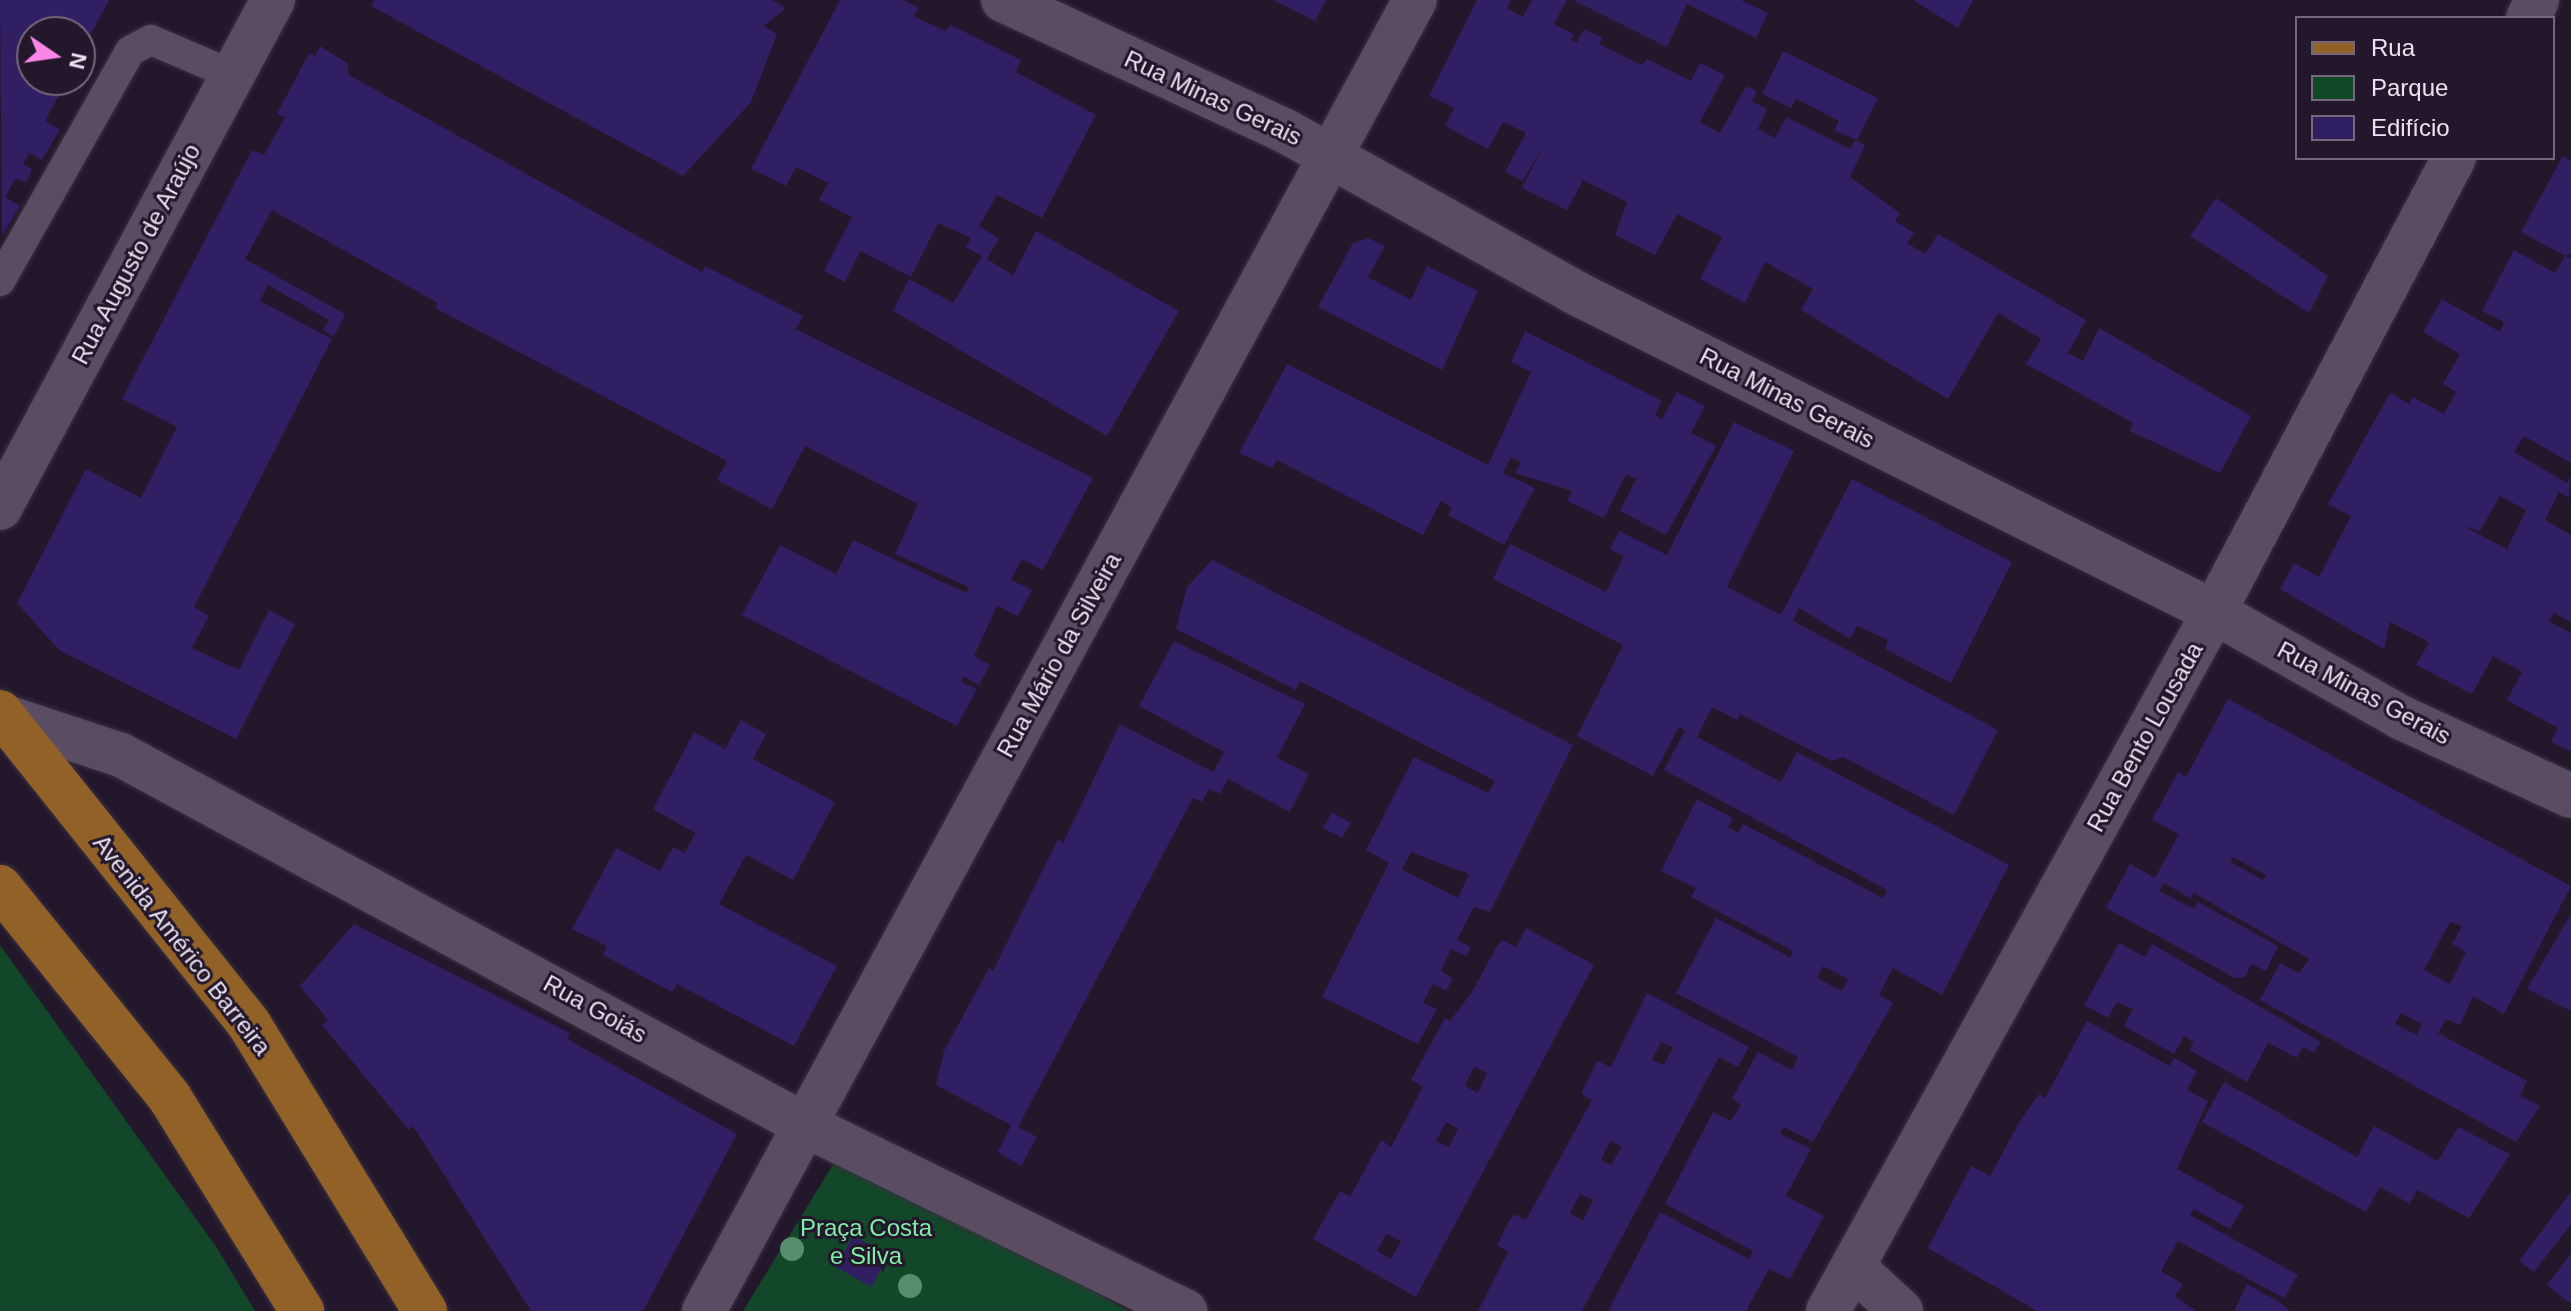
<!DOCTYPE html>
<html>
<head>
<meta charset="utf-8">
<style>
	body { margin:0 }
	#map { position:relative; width:2571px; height:1311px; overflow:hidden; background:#23172b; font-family:Helvetica,sans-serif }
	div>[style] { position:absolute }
	.green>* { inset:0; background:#124829 }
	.building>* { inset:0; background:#301f63 }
	.roads { filter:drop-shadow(0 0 2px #39303f) drop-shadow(0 0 2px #39303f) }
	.lane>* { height:30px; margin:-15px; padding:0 15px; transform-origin:15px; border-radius:15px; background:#5a4c63 }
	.street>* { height:44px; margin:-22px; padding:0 22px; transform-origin:22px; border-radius:22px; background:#5a4c63 }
	.primary>* { height:44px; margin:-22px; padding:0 22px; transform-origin:22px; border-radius:22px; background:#916128 }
	.trees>* { width:24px; height:24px; margin:-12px; border-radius:50%; background:#568d6f }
	span { translate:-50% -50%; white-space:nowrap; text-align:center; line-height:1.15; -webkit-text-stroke:6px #23172b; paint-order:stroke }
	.street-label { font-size:24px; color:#ebe3f1 }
	.park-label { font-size:24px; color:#7feea6 }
	.legend { position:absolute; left:2295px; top:16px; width:260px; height:144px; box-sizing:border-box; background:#23172b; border:2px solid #73697a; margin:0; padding:10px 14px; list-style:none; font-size:24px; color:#ebe3f1 }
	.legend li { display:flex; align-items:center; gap:16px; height:40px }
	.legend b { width:40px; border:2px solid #73697a }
	.north { position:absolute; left:16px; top:16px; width:80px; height:80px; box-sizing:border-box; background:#23172b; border:2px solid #73697a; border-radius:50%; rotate:103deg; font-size:22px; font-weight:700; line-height:32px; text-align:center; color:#ebe3f1 }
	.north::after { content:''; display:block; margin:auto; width:28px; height:36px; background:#fa87e6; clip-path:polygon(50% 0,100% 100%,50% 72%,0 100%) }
</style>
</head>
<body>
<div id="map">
	<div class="green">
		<div style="clip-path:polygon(0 945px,217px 1248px,255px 1311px,0 1311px)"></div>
		<div style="clip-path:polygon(842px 1150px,1128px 1311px,743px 1311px)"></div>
	</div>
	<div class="building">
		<div style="clip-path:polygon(0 0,109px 0,80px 54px,80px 32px,32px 32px,32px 80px,67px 80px,45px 121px,60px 129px,42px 160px,29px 153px,23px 164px,32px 169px,26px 183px,16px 178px,5px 197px,20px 206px,2px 236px)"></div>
		<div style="clip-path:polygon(375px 0,772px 0,786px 8px,764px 26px,777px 34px,751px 102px,683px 176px,371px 6px)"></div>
		<div style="clip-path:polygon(840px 0,904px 0,919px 8px,914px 16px,945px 31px,951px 25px,1021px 60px,1016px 72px,1096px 115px,1042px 218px,997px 195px,979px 226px,999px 239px,987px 259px,1013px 275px,1036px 231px,1179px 311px,1107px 436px,893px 311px,909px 279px,953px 303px,982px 256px,966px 247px,971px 238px,938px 223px,911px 277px,860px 251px,845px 282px,824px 271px,852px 217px,819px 200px,828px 183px,796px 167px,786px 186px,751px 169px)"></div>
		<div style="clip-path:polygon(1273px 0,1326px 0,1315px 21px)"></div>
		<div style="clip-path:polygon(1477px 0,1511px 0,1507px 8px,1523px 17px,1532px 0,1567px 0,1554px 24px,1574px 34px,1571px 40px,1577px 42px,1584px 29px,1603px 38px,1599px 44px,1642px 65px,1647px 59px,1691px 81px,1700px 63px,1725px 75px,1700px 122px,1720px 133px,1746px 86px,1757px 91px,1752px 101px,1767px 109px,1758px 129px,1775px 138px,1786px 117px,1850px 149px,1855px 140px,1865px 145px,1850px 177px,1900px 213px,1895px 221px,1914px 233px,1907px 243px,1925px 254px,1938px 234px,2086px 320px,2068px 353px,2083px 361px,2099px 328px,2251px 416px,2220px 473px,2130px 431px,2133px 423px,2026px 364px,2041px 339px,1998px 313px,1948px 399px,1801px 310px,1813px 289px,1765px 262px,1745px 303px,1700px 279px,1722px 237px,1677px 214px,1655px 255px,1615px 235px,1627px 202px,1583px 180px,1567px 210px,1522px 188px,1545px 142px,1523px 181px,1505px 172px,1526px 133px,1503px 122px,1488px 149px,1445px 126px,1454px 108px,1429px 96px)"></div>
		<div style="clip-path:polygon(1573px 0,1741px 0,1768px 13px,1756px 38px,1687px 4px,1667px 47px)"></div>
		<div style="clip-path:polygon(1913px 0,1973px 0,1958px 28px)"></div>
		<div style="clip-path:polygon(320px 46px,347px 63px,349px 75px,702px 272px,705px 266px,803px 316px,796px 329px,1093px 478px,1043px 570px,1022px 559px,1011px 580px,1032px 590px,1018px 616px,997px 606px,974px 656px,990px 665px,979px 685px,963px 676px,961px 682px,977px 689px,957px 726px,742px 615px,780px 545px,836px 574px,853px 540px,966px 593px,969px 587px,895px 554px,918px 504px,805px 446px,772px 509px,717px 480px,727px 461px,435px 308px,438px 303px,272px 210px,245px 259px,345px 314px,334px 336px,323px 330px,329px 320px,268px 285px,260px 301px,332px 339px,194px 607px,209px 616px,192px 648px,239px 670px,269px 610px,295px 624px,236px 739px,59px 650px,17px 603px,86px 469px,141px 498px,177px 427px,122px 399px,252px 150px,264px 155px,285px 117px,277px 114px,309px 53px,315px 56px)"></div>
		<div style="clip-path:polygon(1783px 51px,1878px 98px,1857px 140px,1834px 130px,1839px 121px,1796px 99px,1791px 108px,1762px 94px)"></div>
		<div style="clip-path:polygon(evenodd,2563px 156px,2571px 161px,2571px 254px,2565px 256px,2571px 259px,2571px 463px,2524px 436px,2514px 452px,2567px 483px,2571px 476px,2569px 498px,2559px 492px,2545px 520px,2571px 535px,2571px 622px,2554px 613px,2549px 621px,2571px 633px,2571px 752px,2551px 742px,2558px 728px,2507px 700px,2522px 672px,2493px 656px,2472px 694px,2416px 665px,2429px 642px,2390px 622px,2384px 649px,2280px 589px,2294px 563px,2319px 577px,2351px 516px,2328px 504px,2390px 393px,2409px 404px,2413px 397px,2444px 414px,2456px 392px,2443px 384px,2460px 354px,2423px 332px,2442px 299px,2500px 332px,2504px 322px,2482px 311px,2514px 250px,2555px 273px,2565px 256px,2521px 232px,2563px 156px,2500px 496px,2526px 510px,2507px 549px,2463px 526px,2480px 531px,2500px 496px)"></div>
		<div style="clip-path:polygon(2216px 198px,2328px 276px,2309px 313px,2190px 236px)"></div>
		<div style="clip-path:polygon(1368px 238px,1385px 246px,1368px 277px,1411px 300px,1427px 266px,1478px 291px,1442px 370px,1318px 307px,1353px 243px)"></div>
		<div style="clip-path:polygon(1525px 331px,1662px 401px,1655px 415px,1662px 419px,1677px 392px,1705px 406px,1691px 433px,1716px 446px,1666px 535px,1620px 511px,1636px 479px,1626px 474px,1604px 518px,1567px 501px,1572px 491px,1515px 473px,1521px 462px,1511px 457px,1503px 473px,1535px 488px,1504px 545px,1448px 515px,1452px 508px,1441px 501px,1423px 535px,1277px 460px,1272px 468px,1239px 453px,1287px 364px,1488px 465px,1531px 372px,1511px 362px)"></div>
		<div style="clip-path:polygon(evenodd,1734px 422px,1794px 451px,1727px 587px,1781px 615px,1852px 479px,2012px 562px,1951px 683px,1885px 649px,1888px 640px,1857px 626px,1850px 639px,1799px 608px,1793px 621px,1998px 730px,1954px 815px,1843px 757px,1832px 761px,1740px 714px,1737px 720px,1712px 707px,1697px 737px,1781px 782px,1797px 752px,2009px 865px,1942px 995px,1893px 968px,1879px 995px,1893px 1003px,1813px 1142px,1784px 1127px,1780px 1134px,1811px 1149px,1786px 1196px,1824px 1216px,1790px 1279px,1769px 1269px,1746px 1311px,1608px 1311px,1660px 1212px,1749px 1259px,1753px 1251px,1665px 1204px,1713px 1112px,1731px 1121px,1741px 1105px,1732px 1099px,1758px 1052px,1792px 1070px,1798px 1057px,1676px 993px,1716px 918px,1790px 957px,1793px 951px,1691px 897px,1696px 888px,1661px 871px,1697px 799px,1733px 818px,1728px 827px,1738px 833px,1743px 824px,1883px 898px,1887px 890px,1664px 770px,1685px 730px,1679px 727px,1653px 776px,1577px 736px,1623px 645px,1493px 579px,1510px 544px,1606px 592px,1624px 556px,1610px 549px,1619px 531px,1667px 555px,1734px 422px,1823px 966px,1848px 979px,1842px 991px,1817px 978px,1823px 966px)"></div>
		<div style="clip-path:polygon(evenodd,1212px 560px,1573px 745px,1490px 912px,1474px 907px,1457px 940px,1471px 947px,1466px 956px,1451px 949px,1441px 971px,1453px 978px,1446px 991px,1433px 984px,1423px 1003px,1437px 1009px,1418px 1044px,1322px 997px,1389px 863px,1366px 850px,1414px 757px,1488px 793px,1495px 781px,1300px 681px,1296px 690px,1176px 629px,1187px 587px,1212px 560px,1411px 852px,1469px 874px,1458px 898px,1402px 870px,1411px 852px)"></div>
		<div style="clip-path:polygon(1174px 641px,1305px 704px,1277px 758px,1309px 774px,1290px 812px,1228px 779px,1220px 794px,1209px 789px,1202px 802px,1193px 798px,1018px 1127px,1037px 1137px,1021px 1166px,998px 1152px,1011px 1125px,936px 1085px,944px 1051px,989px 968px,993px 971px,1058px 839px,1063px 843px,1120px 724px,1213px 772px,1224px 752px,1139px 706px)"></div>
		<div style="clip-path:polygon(evenodd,2228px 699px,2571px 886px,2504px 1014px,2473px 996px,2460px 1025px,2446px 1019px,2438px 1033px,2527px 1081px,2520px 1096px,2540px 1106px,2516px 1142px,2260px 1000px,2280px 963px,2299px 973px,2309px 959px,2194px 893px,2190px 898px,2164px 883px,2159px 891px,2194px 909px,2198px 902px,2278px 946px,2266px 971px,2251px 964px,2245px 977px,2235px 978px,2106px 908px,2130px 864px,2155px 878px,2179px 834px,2152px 820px,2178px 772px,2186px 777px,2228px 699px,2233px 857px,2266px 875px,2263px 880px,2230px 862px,2233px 857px,2228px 699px,2450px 922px,2462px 926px,2452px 944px,2466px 952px,2450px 984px,2424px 970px,2450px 922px,2228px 699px,2401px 1013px,2422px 1024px,2417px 1035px,2395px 1024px,2401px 1013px)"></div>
		<div style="clip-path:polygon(741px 720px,766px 734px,753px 759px,835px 802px,793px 880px,746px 855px,719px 904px,837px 966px,794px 1046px,677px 984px,672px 992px,603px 955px,607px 946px,572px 929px,616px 848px,660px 871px,673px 847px,685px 853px,695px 833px,653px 809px,694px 732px,725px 749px)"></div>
		<div style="clip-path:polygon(1332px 812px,1351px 823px,1342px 838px,1323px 828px)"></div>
		<div style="clip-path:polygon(2571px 914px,2571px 1011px,2527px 989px)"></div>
		<div style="clip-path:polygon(354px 924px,570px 1033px,567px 1039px,737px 1134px,643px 1311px,531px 1311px,413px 1126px,409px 1130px,322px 1025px,328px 1020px,300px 986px)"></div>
		<div style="clip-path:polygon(evenodd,1526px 928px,1594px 965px,1416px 1297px,1313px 1239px,1340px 1191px,1350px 1197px,1381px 1140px,1391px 1147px,1423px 1087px,1411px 1080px,1445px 1018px,1450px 1021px,1472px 992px,1497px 946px,1503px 940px,1516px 948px,1526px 928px,1474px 1067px,1487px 1073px,1478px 1093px,1465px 1086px,1474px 1067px,1526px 928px,1446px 1122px,1458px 1129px,1449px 1147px,1436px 1141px,1446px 1122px,1526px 928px,1386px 1234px,1401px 1241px,1391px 1259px,1377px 1251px,1386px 1234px)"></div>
		<div style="clip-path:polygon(2119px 943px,2145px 957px,2152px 944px,2321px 1042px,2314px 1053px,2303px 1047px,2297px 1058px,2268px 1043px,2247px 1082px,2189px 1050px,2194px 1042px,2184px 1036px,2174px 1054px,2124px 1026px,2133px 1009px,2117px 1002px,2108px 1018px,2084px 1005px)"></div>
		<div style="clip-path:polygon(evenodd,1647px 993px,1749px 1047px,1738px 1067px,1719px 1057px,1582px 1311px,1478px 1311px,1508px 1252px,1497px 1245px,1508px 1223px,1514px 1214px,1526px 1220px,1592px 1100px,1581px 1094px,1597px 1061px,1611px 1067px,1647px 993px,1661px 1042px,1673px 1047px,1664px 1065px,1652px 1060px,1661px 1042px,1647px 993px,1610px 1141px,1622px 1147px,1611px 1165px,1601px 1160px,1610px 1141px,1647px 993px,1580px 1194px,1593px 1200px,1583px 1221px,1570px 1213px,1580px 1194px)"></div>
		<div style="clip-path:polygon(2087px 1021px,2170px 1066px,2174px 1058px,2197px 1071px,2187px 1090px,2208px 1101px,2177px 1169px,2244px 1206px,2230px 1229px,2194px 1209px,2190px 1215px,2298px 1275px,2284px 1298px,2178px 1241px,2161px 1271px,2183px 1284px,2175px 1296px,2196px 1311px,2037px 1311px,1928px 1248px,1971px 1166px,1990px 1176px,2020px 1121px,2039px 1094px,2045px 1098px)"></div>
		<div style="clip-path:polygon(2224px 1082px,2357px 1157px,2374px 1126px,2438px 1161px,2458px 1127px,2510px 1154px,2469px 1218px,2417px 1190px,2410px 1204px,2380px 1187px,2366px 1212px,2202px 1122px)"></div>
		<div style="clip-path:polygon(2571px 1192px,2571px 1224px,2534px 1272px,2519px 1261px)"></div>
		<div style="clip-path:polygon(853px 1236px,889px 1255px,871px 1287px,836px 1267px)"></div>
		<div style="clip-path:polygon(2571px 1253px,2571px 1304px,2547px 1285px)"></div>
		<div style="clip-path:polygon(2247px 1284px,2279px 1302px,2290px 1311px,2234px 1311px)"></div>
	</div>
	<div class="roads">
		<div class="lane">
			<div style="left:0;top:281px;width:264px;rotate:-60.5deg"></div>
			<div style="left:130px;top:51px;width:24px;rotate:-28deg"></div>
			<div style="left:151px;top:40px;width:89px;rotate:23.1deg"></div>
		</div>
		<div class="street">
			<div style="left:1003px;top:0;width:313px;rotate:24.9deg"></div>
			<div style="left:1287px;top:132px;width:338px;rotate:29.1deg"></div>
			<div style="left:1582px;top:296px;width:707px;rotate:26.57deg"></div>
			<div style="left:2214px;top:612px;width:214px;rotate:29.4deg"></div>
			<div style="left:2400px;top:717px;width:188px;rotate:24.8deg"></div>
			<div style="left:2528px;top:18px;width:20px;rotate:-63deg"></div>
			<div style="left:0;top:508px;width:577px;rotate:-61.75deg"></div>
			<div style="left:3px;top:716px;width:124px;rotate:18.3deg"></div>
			<div style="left:121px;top:755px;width:773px;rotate:28.42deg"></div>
			<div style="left:801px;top:1123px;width:428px;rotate:26.1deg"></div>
			<div style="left:1853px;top:1267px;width:65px;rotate:42.5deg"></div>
			<div style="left:704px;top:1311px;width:1491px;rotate:-61.53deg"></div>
			<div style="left:1828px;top:1311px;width:798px;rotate:-61.09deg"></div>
			<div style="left:2214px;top:612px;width:514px;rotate:-62.14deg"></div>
		</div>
		<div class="primary">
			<div style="left:0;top:712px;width:399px;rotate:51.4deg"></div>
			<div style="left:249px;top:1024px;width:337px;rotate:58.5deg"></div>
			<div style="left:0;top:887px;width:271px;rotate:51.1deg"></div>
			<div style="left:170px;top:1098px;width:251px;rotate:58.2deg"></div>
		</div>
	</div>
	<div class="trees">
		<div style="left:792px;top:1249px"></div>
		<div style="left:910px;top:1286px"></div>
	</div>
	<div class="street-label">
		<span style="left:1213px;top:98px;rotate:25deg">Rua Minas Gerais</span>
		<span style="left:136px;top:254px;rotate:-62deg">Rua Augusto de Araújo</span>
		<span style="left:1787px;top:398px;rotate:27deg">Rua Minas Gerais</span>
		<span style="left:1059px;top:655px;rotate:-61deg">Rua Mário da Silveira</span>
		<span style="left:2364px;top:693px;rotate:28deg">Rua Minas Gerais</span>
		<span style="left:2145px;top:737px;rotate:-61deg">Rua Bento Lousada</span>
		<span style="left:182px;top:945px;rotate:52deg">Avenida Américo Barreira</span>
		<span style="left:595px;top:1009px;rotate:29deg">Rua Goiás</span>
	</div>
	<div class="park-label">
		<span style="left:866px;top:1242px">Praça Costa<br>e Silva</span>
	</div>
	<ul class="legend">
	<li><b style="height:10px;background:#916128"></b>Rua</li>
	<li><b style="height:22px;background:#124829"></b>Parque</li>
	<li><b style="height:22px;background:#301f63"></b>Edifício</li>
	</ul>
	<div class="north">N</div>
</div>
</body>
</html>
